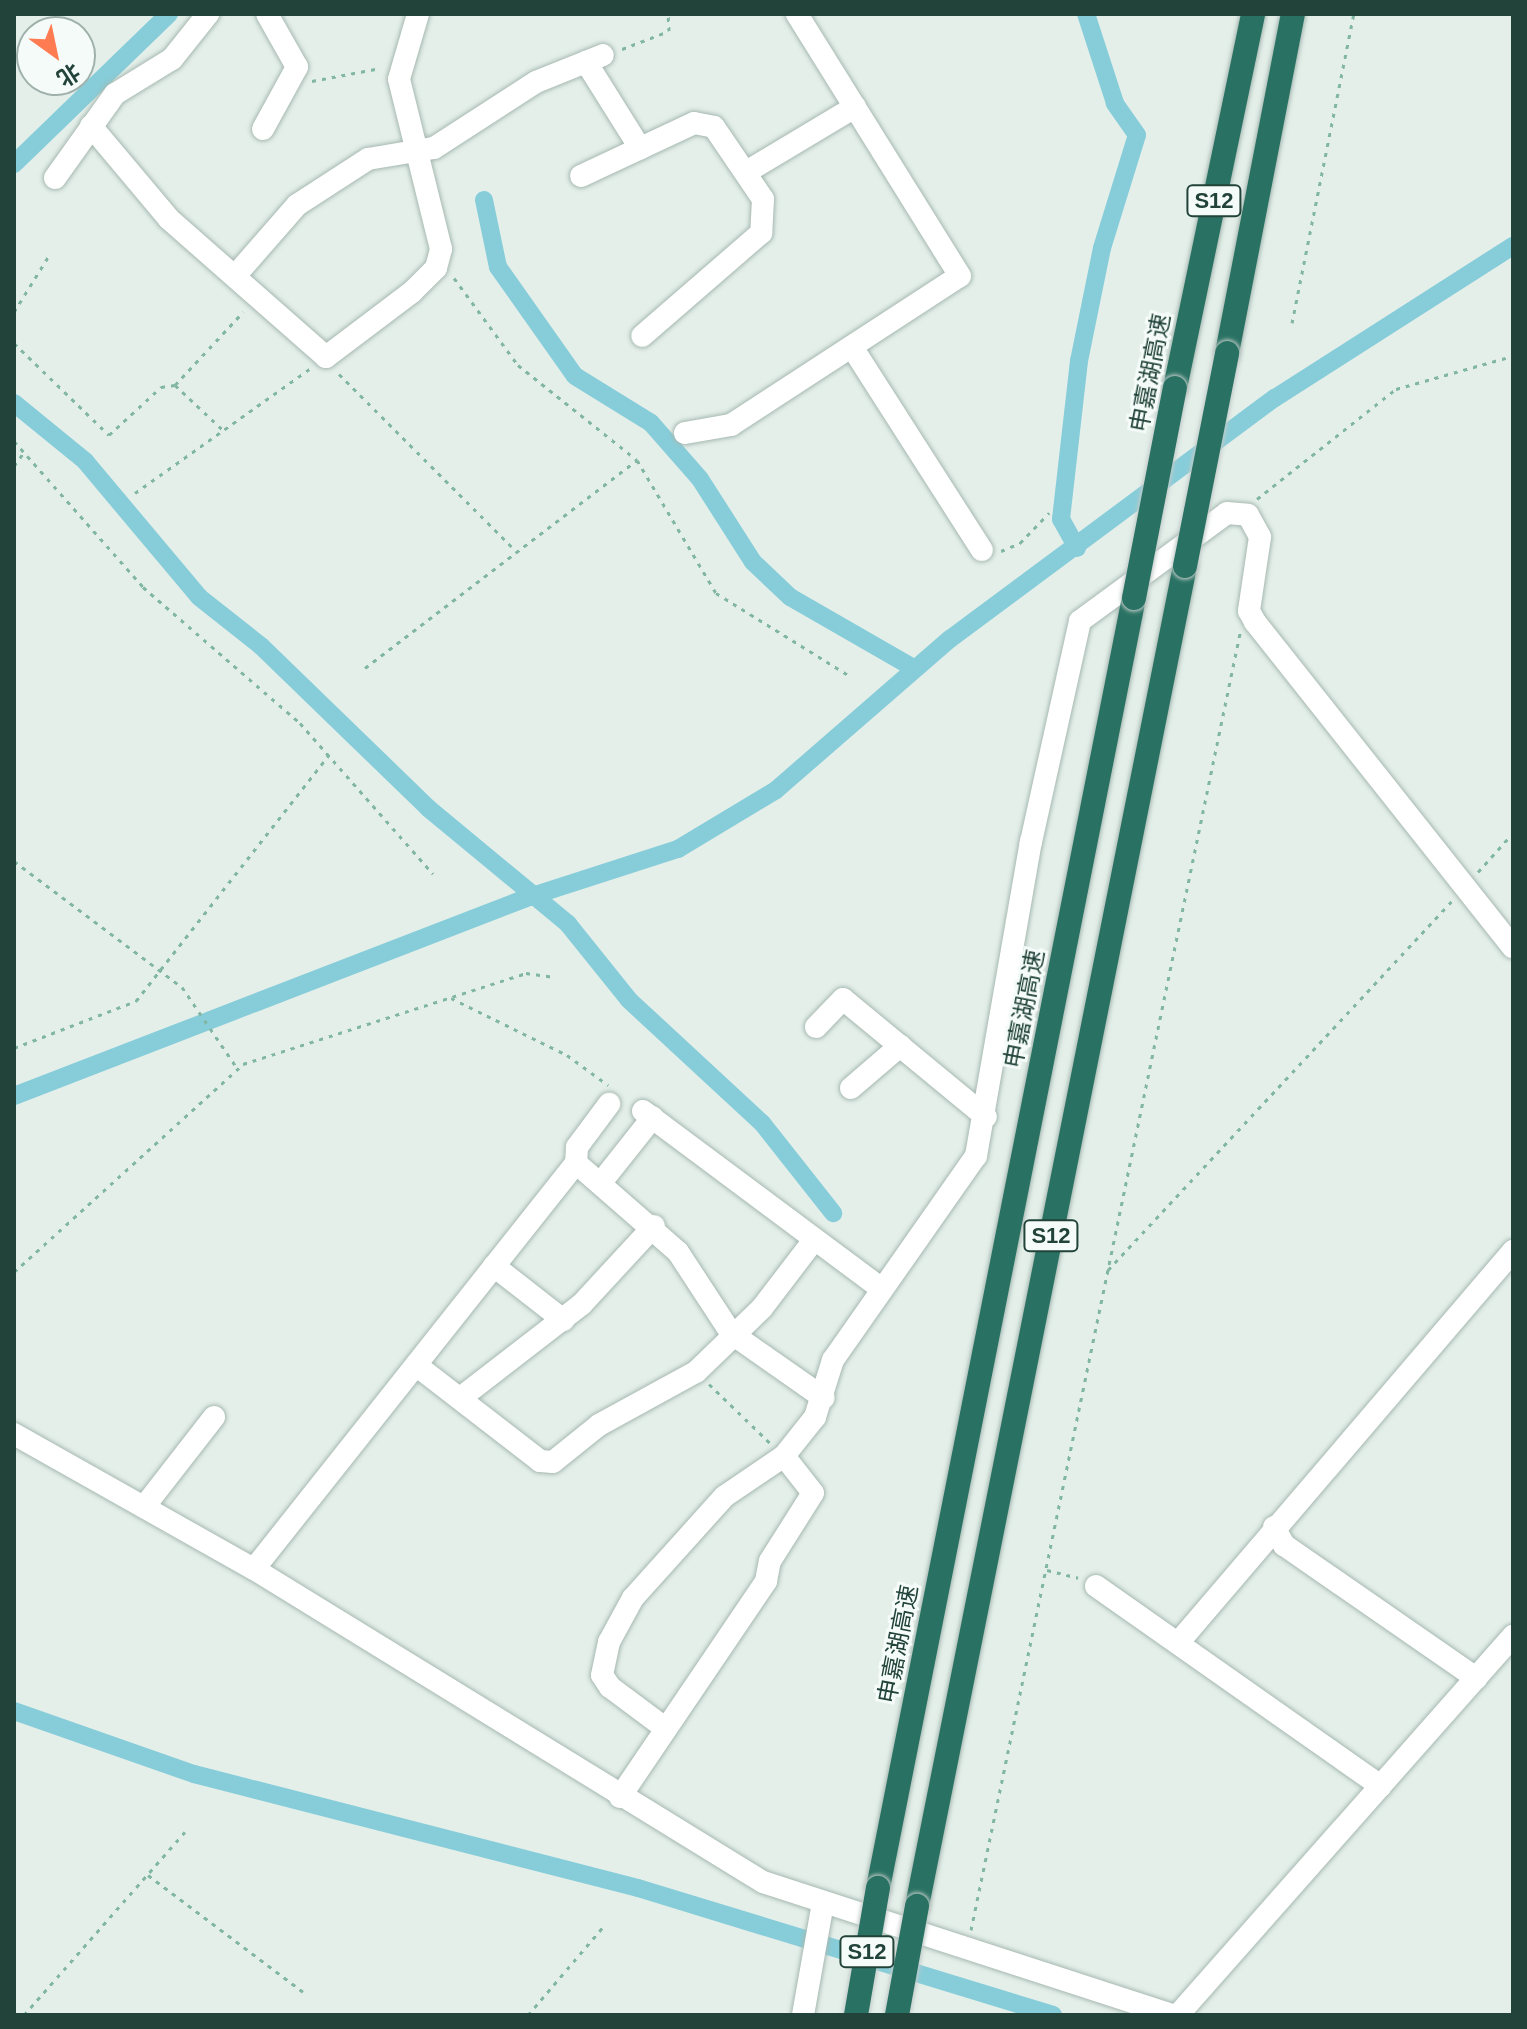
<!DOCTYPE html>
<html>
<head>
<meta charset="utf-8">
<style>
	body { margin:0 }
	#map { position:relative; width:1527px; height:2029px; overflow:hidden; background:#e4efea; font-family:Arial,"Noto Sans SC",sans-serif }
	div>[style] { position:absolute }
	.canal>* { height:18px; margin:-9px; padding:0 9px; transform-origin:9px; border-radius:9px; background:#87cdd9 }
	.path>* { height:3px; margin-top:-1.5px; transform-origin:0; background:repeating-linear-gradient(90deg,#81b6a5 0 4px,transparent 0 10px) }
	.roads { filter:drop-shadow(0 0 2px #a6b8b1) drop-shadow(0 0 2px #a6b8b1) }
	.minor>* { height:22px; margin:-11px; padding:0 11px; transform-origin:11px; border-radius:11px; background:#fff }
	.highway>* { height:24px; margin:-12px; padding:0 12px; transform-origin:12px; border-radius:12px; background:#297263 }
	.bridges { filter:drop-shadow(0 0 2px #c1cac8) drop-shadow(0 0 2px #c1cac8) }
	.highway-bridge>* { height:24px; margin:-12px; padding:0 12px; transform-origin:12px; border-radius:12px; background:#297263 }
	span { translate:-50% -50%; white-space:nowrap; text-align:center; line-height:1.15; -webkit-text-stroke:6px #f5fbf8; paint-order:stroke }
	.shield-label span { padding:2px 6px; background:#f5fbf8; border:2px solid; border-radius:6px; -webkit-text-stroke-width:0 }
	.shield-label { font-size:22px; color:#214339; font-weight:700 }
	.street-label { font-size:24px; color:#214339 }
	.frame { position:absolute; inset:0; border:16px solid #214339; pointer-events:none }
	.north { position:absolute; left:16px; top:16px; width:80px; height:80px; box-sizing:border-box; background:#f5fbf8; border:2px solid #a0b1ac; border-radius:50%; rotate:147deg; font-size:22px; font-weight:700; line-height:32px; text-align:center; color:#214339 }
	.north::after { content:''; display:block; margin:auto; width:28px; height:36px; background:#ff7b51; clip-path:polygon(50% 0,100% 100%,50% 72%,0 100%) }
</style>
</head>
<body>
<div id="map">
	<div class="canal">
		<div style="left:14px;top:164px;width:216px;rotate:-44.1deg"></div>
		<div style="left:484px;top:200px;width:68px;rotate:78.2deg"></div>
		<div style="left:498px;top:267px;width:133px;rotate:54.8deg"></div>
		<div style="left:575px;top:376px;width:89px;rotate:31.7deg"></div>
		<div style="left:651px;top:423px;width:74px;rotate:48.8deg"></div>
		<div style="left:700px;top:479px;width:98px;rotate:57.4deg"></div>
		<div style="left:753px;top:562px;width:51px;rotate:43.4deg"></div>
		<div style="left:790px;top:597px;width:144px;rotate:29.9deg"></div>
		<div style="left:14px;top:403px;width:92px;rotate:39.2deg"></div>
		<div style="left:85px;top:461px;width:177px;rotate:50deg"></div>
		<div style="left:199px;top:597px;width:79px;rotate:38.3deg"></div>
		<div style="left:261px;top:646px;width:233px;rotate:44.1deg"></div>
		<div style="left:428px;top:808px;width:182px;rotate:39.6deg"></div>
		<div style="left:568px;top:924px;width:97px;rotate:51.2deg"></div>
		<div style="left:629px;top:1000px;width:181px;rotate:42.8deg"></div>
		<div style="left:762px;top:1123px;width:115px;rotate:51.7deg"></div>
		<div style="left:1077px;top:548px;width:33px;rotate:-119deg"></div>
		<div style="left:1061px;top:519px;width:159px;rotate:-83.5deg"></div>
		<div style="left:1079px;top:361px;width:115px;rotate:-78.5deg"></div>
		<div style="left:1102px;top:248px;width:118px;rotate:-72.8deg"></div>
		<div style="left:1137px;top:135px;width:39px;rotate:-125deg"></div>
		<div style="left:1115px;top:103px;width:94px;rotate:-108deg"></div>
		<div style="left:14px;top:1096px;width:552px;rotate:-21.13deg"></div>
		<div style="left:529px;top:897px;width:157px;rotate:-17.9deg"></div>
		<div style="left:678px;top:849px;width:114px;rotate:-31deg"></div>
		<div style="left:776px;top:790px;width:230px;rotate:-41deg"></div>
		<div style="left:950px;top:639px;width:405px;rotate:-36.6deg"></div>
		<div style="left:1275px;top:398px;width:282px;rotate:-32.6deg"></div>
		<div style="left:14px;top:1711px;width:191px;rotate:19.3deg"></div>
		<div style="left:194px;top:1774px;width:458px;rotate:14.4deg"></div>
		<div style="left:638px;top:1888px;width:434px;rotate:17deg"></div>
	</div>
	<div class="path">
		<div style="left:622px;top:49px;width:50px;rotate:-21deg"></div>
		<div style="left:669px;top:31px;width:17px;rotate:-93deg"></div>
		<div style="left:312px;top:81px;width:70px;rotate:-10.7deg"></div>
		<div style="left:454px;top:278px;width:108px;rotate:53.7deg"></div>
		<div style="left:518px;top:365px;width:152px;rotate:38.6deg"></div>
		<div style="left:637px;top:460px;width:155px;rotate:59.3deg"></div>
		<div style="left:716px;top:593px;width:155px;rotate:31.8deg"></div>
		<div style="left:14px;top:312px;width:68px;rotate:-58.2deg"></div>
		<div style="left:1292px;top:323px;width:315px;rotate:-78.7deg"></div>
		<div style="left:14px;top:343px;width:132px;rotate:44.1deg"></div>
		<div style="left:109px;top:435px;width:71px;rotate:-42.7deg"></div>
		<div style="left:161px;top:387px;width:14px;rotate:-8deg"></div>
		<div style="left:175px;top:385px;width:66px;rotate:43.2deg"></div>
		<div style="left:339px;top:374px;width:252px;rotate:45deg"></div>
		<div style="left:175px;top:385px;width:100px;rotate:-47deg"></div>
		<div style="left:14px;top:441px;width:195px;rotate:48.5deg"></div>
		<div style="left:143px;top:587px;width:208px;rotate:40.9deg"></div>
		<div style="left:300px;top:723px;width:201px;rotate:48.6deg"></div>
		<div style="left:14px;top:466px;width:19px;rotate:-54deg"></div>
		<div style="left:135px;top:493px;width:216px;rotate:-35.4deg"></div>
		<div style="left:1257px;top:499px;width:177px;rotate:-38.4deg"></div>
		<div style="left:1396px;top:389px;width:122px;rotate:-15.8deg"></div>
		<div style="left:1001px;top:551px;width:21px;rotate:-23deg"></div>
		<div style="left:1020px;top:543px;width:42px;rotate:-46deg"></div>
		<div style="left:365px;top:668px;width:342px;rotate:-37.4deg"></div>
		<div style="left:14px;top:861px;width:210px;rotate:36.9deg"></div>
		<div style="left:182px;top:987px;width:98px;rotate:55.8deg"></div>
		<div style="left:1478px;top:872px;width:52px;rotate:-48.1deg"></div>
		<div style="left:451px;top:998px;width:129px;rotate:26.2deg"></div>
		<div style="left:567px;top:1055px;width:51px;rotate:36.2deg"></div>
		<div style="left:14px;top:1048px;width:131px;rotate:-21.1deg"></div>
		<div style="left:136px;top:1001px;width:313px;rotate:-51.9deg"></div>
		<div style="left:1108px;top:1270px;width:504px;rotate:-47.01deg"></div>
		<div style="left:14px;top:1272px;width:309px;rotate:-42.2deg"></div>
		<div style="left:243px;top:1064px;width:297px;rotate:-17.8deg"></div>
		<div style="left:526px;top:973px;width:27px;rotate:8deg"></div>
		<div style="left:709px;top:1384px;width:85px;rotate:44deg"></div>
		<div style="left:1047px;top:1570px;width:32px;rotate:14deg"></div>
		<div style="left:148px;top:1875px;width:194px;rotate:37deg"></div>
		<div style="left:971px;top:1930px;width:1325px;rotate:-78.28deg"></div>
		<div style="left:24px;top:2015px;width:244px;rotate:-48.7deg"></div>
		<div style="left:528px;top:2015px;width:116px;rotate:-49.6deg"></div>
	</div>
	<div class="roads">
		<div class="minor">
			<div style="left:586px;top:62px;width:102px;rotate:57.9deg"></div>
			<div style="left:91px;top:126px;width:121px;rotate:50deg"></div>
			<div style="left:169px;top:219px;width:209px;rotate:41.3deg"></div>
			<div style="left:326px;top:357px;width:108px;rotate:-37.1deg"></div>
			<div style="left:412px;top:292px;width:34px;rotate:-45deg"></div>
			<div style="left:436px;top:268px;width:20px;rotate:-75deg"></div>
			<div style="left:441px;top:249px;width:175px;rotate:-103.9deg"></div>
			<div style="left:399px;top:79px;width:68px;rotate:-73.7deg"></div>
			<div style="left:263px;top:129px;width:71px;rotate:-61.3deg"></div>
			<div style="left:297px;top:67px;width:61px;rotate:-119.5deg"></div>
			<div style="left:748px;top:171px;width:125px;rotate:-30.9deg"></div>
			<div style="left:581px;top:176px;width:125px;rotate:-25.1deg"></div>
			<div style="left:694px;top:123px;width:20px;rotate:11deg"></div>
			<div style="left:714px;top:127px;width:87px;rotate:55.8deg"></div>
			<div style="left:763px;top:199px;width:34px;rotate:93deg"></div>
			<div style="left:761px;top:233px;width:157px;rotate:139.1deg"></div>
			<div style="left:55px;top:178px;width:103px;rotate:-54.5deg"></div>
			<div style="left:115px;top:94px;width:67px;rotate:-31.6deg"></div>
			<div style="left:172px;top:59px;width:58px;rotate:-51.3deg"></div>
			<div style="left:235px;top:276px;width:94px;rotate:-48.9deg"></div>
			<div style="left:297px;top:205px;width:85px;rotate:-32.9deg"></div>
			<div style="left:368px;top:159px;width:67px;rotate:-9.5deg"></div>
			<div style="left:434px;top:148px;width:121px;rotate:-32.9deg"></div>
			<div style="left:536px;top:82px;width:72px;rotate:-21.9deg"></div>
			<div style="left:852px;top:347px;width:241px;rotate:57.4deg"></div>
			<div style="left:685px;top:433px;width:47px;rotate:-9.9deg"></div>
			<div style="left:731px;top:425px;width:273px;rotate:-33.1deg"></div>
			<div style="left:960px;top:276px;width:309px;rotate:-121.9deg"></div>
			<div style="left:816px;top:1027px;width:39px;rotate:-46deg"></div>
			<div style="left:843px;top:999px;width:185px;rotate:39.5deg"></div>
			<div style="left:851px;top:1088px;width:65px;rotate:-40.6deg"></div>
			<div style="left:643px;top:1111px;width:298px;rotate:36.7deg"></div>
			<div style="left:576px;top:1163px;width:135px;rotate:41.1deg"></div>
			<div style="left:678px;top:1252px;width:97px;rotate:56.8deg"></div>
			<div style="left:731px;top:1333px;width:113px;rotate:35deg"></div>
			<div style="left:603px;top:1180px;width:80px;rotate:-51.6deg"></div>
			<div style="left:494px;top:1266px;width:88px;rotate:38deg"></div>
			<div style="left:416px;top:1365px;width:157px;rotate:37.7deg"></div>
			<div style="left:540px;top:1461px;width:13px;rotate:4deg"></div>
			<div style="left:553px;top:1462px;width:59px;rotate:-38.8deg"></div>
			<div style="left:599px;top:1425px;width:111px;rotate:-28.7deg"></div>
			<div style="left:696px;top:1372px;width:92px;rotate:-44.1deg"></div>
			<div style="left:762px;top:1308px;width:86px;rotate:-52.6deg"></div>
			<div style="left:463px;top:1396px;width:150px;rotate:-37.7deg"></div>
			<div style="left:582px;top:1304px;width:106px;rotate:-47.3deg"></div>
			<div style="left:14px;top:1434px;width:275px;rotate:29.4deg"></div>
			<div style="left:254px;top:1569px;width:598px;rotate:31.59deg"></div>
			<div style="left:763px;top:1882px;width:430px;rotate:18deg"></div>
			<div style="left:144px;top:1507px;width:114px;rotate:-52.1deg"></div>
			<div style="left:1274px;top:1527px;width:21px;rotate:61deg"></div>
			<div style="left:1284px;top:1545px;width:234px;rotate:34.7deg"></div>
			<div style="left:254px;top:1569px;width:518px;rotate:-51.58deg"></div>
			<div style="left:576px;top:1163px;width:16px;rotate:-86deg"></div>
			<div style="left:577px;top:1147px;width:54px;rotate:-53.3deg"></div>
			<div style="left:1096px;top:1586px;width:348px;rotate:35.1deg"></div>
			<div style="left:1178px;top:1643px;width:516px;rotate:-49.48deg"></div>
			<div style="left:665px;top:1728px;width:69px;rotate:-143.3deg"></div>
			<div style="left:610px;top:1687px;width:14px;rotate:-124deg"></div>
			<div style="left:602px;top:1675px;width:34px;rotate:-78deg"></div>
			<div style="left:609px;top:1642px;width:50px;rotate:-61.4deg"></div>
			<div style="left:633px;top:1598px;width:137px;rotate:-48deg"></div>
			<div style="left:725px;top:1496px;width:71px;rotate:-34.1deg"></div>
			<div style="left:620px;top:1797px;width:261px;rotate:-55.9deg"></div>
			<div style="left:766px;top:1581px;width:20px;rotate:-79deg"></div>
			<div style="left:770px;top:1561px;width:80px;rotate:-57.7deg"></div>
			<div style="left:813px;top:1493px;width:47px;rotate:-128.1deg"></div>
			<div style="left:784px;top:1456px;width:50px;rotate:-51.5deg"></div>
			<div style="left:815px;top:1417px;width:60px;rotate:-72.5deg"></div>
			<div style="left:833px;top:1360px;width:249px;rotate:-55deg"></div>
			<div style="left:976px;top:1156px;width:319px;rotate:-80.1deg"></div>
			<div style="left:1031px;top:842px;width:226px;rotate:-77.5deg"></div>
			<div style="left:1080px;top:621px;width:182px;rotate:-36.3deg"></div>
			<div style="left:1227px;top:513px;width:21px;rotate:5deg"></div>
			<div style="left:1248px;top:515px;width:25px;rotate:61deg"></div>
			<div style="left:1260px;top:537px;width:75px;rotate:98.5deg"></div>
			<div style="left:1249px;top:611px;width:13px;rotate:61deg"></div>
			<div style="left:1255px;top:622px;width:415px;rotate:51.6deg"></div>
			<div style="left:803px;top:2015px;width:114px;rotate:-79.9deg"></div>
			<div style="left:1178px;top:2015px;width:506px;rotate:-48.53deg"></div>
		</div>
		<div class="highway">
			<div style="left:1227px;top:353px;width:345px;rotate:-79deg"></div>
			<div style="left:1175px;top:388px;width:382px;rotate:-78.2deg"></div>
			<div style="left:878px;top:1888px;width:1315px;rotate:-78.78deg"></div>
			<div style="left:917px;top:1906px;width:1367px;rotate:-78.69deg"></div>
		</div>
	</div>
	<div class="bridges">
		<div class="highway-bridge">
			<div style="left:1185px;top:566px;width:217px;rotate:-78.8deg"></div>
			<div style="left:1134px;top:598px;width:214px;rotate:-79deg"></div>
			<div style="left:856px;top:2015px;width:129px;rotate:-80.2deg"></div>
			<div style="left:897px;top:2015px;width:111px;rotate:-79.6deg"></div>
		</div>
	</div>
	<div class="shield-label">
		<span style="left:1214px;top:201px">S12</span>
		<span style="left:1051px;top:1236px">S12</span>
		<span style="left:867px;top:1952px">S12</span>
	</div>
	<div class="street-label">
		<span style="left:1150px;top:373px;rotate:-79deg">申嘉湖高速</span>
		<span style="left:1024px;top:1009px;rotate:-79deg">申嘉湖高速</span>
		<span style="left:898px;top:1644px;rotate:-79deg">申嘉湖高速</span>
	</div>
	<div class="frame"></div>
	<div class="north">北</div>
</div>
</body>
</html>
